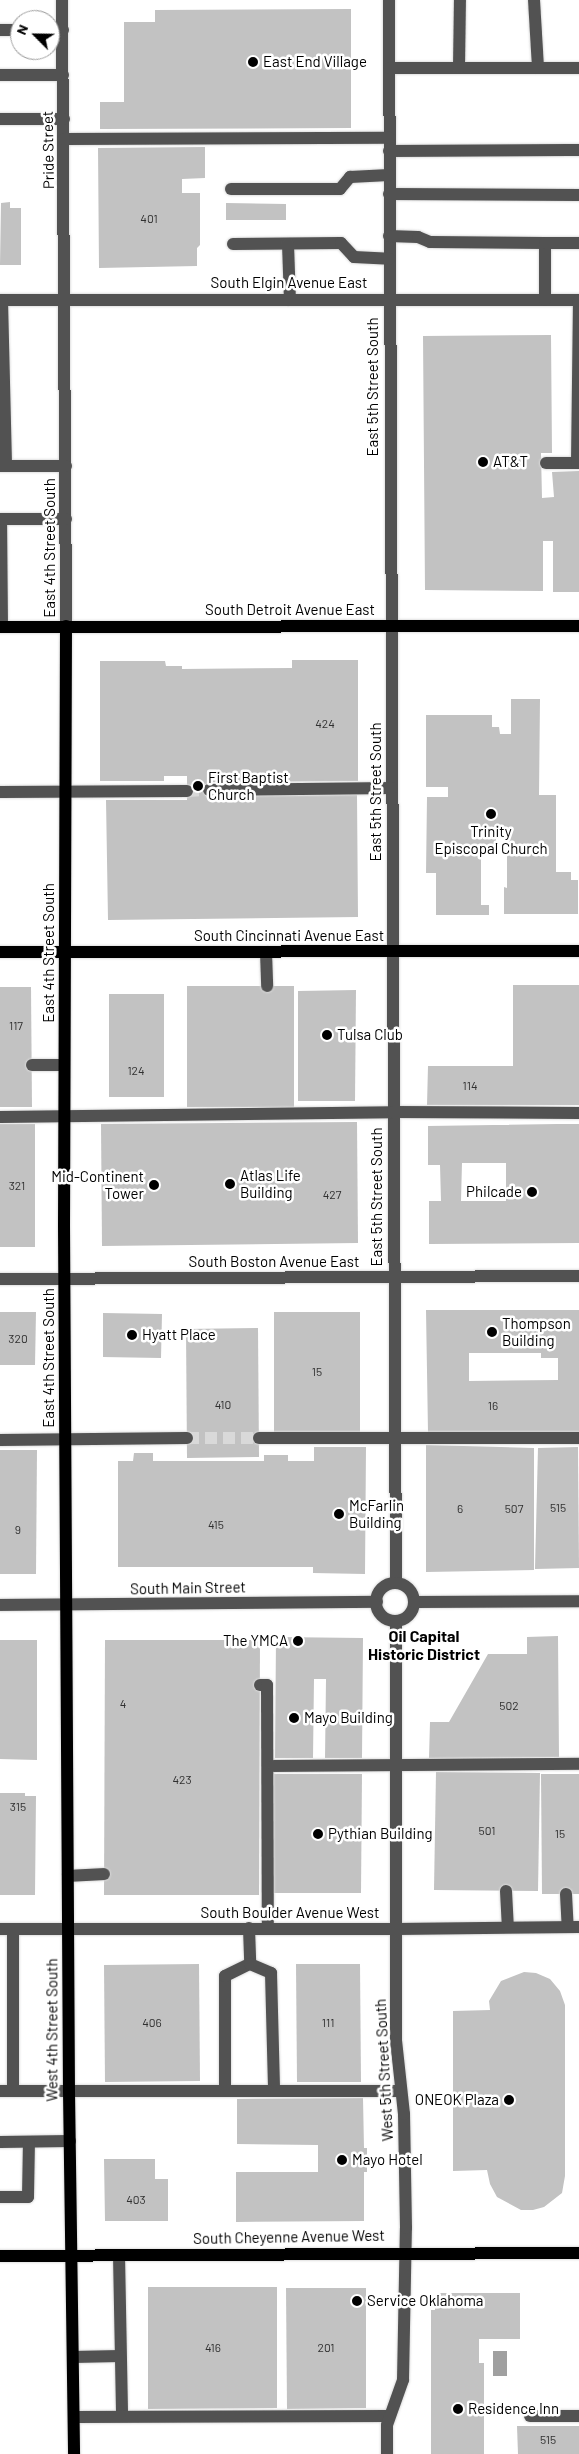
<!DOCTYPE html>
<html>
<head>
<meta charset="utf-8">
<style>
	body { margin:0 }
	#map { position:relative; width:579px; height:2454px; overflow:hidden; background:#fff; font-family:Barlow,sans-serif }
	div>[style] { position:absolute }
	.water>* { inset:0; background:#a0a0a0 }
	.building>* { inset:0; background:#c2c2c2 }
	.minor-tunnel>* { height:12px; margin-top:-6px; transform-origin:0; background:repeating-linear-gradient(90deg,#d9d9d9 0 12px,transparent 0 18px) }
	.roads { filter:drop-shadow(0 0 1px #dbdbdb) drop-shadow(0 0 1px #dbdbdb) }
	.minor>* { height:12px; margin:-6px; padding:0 6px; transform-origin:6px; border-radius:6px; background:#525252 }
	.minor>.ring { margin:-6px; padding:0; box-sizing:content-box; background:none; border:12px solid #525252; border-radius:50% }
	.major>* { height:12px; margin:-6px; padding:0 6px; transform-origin:6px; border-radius:6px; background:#000 }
	.dots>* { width:14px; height:14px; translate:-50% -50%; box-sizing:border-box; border:2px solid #fff; border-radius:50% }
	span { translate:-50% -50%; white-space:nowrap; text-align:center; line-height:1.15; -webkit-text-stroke:5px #fff; paint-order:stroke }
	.number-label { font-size:12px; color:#303030 }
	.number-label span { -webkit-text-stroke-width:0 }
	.poi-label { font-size:15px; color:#000 }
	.left { translate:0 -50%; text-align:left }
	.right { translate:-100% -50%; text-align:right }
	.street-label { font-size:15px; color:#000 }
	.neighbourhood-label { font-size:16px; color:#000; font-weight:700 }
	.north { position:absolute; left:10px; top:10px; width:50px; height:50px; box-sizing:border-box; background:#fff; border:1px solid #999; border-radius:50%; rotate:293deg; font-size:14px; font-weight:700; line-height:20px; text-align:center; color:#000 }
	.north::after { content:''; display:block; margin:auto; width:18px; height:22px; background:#000; clip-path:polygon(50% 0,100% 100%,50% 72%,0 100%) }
</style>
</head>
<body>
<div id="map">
	<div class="water">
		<div style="clip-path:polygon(493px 2351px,507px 2351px,507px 2376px,493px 2376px)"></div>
	</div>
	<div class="building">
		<div style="clip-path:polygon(351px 9px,351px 128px,100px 129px,100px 102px,124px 102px,124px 22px,155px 22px,155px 10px)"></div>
		<div style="clip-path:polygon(205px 147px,205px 178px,182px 179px,182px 193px,200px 193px,200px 245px,197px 248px,197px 266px,99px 268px,98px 148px)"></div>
		<div style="clip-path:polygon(10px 202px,10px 208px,21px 208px,21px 265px,0 265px,1px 203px)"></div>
		<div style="clip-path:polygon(226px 203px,286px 204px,286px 220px,226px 220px)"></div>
		<div style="clip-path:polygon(551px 335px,552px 453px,541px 453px,542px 498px,554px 497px,552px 472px,579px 471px,579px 592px,553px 592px,553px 541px,543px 541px,543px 591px,425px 590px,423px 336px)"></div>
		<div style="clip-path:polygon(292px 660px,358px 660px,358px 781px,209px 782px,209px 796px,357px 795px,358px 917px,108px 920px,106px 800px,187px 800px,187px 776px,164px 776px,164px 781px,100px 781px,100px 661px,165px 661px,166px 666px,182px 666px,182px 669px,292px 668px)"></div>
		<div style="clip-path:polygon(511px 699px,540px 699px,539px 795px,556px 795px,556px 872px,571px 872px,571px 880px,578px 880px,578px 914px,504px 914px,504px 887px,507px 888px,507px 831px,496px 831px,496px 852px,481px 852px,481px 905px,489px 905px,489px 915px,436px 915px,436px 873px,426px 873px,427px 797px,448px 797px,448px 787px,426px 787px,426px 715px,492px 715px,492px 727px,499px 727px,500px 734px,511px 734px)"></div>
		<div style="clip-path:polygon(513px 985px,579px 985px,579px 1105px,427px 1105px,428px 1066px,513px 1066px)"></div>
		<div style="clip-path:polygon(187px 986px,294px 986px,294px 1107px,187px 1107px)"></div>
		<div style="clip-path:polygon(0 987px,31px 987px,32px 1107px,0 1107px)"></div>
		<div style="clip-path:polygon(356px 990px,355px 1101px,298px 1101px,298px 991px)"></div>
		<div style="clip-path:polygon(109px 994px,164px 994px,164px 1097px,109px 1097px)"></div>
		<div style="clip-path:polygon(357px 1122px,358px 1243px,102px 1246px,101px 1124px)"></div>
		<div style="clip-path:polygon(0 1124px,35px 1124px,35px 1247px,0 1247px)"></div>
		<div style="clip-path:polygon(evenodd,558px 1124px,579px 1124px,579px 1243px,429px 1244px,429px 1201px,441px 1201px,440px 1165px,428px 1165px,428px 1126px,558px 1124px,462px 1163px,506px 1163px,506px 1201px,461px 1201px,462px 1163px)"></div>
		<div style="clip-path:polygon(evenodd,426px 1310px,579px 1310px,579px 1432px,428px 1433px,426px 1310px,469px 1353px,541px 1353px,541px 1358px,558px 1358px,558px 1380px,469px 1381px,469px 1353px)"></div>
		<div style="clip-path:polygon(0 1312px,36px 1312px,35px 1365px,0 1365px)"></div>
		<div style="clip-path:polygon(274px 1312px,360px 1312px,360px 1432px,274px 1433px)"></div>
		<div style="clip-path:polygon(103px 1313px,162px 1314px,161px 1358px,103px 1357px)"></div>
		<div style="clip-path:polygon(258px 1328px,259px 1457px,187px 1458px,186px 1329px)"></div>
		<div style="clip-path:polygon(426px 1445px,534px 1448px,534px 1570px,426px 1572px)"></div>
		<div style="clip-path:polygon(314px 1447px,366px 1447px,365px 1574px,313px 1573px,313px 1567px,118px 1567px,118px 1461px,133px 1461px,134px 1453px,153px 1453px,153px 1461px,264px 1461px,264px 1455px,288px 1455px,288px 1461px,314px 1461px)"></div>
		<div style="clip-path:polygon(578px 1447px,579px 1568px,535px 1569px,538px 1448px)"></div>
		<div style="clip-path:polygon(0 1450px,37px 1450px,36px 1574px,0 1574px)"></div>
		<div style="clip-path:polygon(558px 1636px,559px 1757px,429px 1758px,430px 1722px,449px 1722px,488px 1654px,527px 1654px,527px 1637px)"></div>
		<div style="clip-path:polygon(276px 1637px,363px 1638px,362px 1758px,325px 1758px,326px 1679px,314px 1679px,313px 1758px,275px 1758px)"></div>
		<div style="clip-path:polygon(0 1640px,37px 1640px,37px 1760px,0 1759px)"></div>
		<div style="clip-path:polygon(105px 1640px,260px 1640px,259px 1895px,104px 1895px)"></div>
		<div style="clip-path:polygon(436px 1772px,540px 1773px,538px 1891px,434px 1890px)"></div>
		<div style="clip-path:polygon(274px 1774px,362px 1774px,361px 1893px,273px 1893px)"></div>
		<div style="clip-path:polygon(541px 1774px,579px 1774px,579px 1894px,542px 1894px)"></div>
		<div style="clip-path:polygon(0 1793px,25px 1793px,25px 1796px,36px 1796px,35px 1895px,0 1895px)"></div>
		<div style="clip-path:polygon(199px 1964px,200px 2081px,105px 2082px,104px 1965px)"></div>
		<div style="clip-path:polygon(296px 1964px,360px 1964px,361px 2082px,297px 2082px)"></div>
		<div style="clip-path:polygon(524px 1972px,536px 1973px,550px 1979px,560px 1991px,565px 2005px,565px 2176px,562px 2193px,544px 2207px,533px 2210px,521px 2210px,497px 2197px,490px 2184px,487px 2170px,453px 2171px,453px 2011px,490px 2010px,489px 2001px,501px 1981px)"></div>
		<div style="clip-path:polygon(363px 2098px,364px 2148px,367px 2148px,367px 2172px,364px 2172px,364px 2221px,236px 2222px,236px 2172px,318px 2172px,318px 2145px,237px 2144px,237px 2099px)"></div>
		<div style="clip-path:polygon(104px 2159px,155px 2159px,155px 2179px,168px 2179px,168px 2221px,105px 2221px)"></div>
		<div style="clip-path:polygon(148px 2287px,277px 2287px,277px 2408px,148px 2409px)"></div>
		<div style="clip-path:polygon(286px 2288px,366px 2288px,366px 2408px,287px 2409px)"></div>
		<div style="clip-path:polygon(436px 2293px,520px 2293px,520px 2339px,479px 2339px,479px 2363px,484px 2363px,484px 2454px,431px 2454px,431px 2310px,435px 2310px)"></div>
		<div style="clip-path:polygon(517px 2426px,579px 2426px,579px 2454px,518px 2454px)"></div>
	</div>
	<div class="minor-tunnel">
		<div style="left:187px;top:791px;width:22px;rotate:-3deg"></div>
		<div style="left:187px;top:1438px;width:72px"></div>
	</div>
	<div class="roads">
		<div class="minor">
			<div style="left:62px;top:0;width:626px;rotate:89.63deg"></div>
			<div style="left:389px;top:0;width:1583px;rotate:89.75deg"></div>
			<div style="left:534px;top:0;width:68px;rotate:86.6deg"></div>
			<div style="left:0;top:30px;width:20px"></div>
			<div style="left:50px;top:30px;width:13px"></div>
			<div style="left:389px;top:68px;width:190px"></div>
			<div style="left:459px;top:68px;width:68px;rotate:-89.2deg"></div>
			<div style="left:0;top:75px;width:63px"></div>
			<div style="left:0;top:119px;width:64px"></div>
			<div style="left:64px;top:139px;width:325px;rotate:-0.2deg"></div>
			<div style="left:389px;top:151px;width:190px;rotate:-0.3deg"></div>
			<div style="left:231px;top:189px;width:109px"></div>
			<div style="left:340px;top:189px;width:16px;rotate:-50deg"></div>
			<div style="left:350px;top:177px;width:39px;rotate:-3deg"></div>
			<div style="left:389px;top:194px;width:190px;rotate:0.3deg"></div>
			<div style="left:389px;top:236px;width:29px;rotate:2deg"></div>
			<div style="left:418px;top:237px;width:13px;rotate:23deg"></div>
			<div style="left:430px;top:242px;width:115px;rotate:0.5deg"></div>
			<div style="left:233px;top:244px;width:108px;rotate:-0.5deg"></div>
			<div style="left:341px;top:243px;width:19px;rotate:47deg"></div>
			<div style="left:354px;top:257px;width:35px;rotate:3deg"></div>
			<div style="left:288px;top:244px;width:56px;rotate:88deg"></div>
			<div style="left:0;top:300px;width:579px"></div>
			<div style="left:2px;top:300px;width:166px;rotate:88.6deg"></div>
			<div style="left:545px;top:300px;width:57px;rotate:-90deg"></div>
			<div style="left:545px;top:243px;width:34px"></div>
			<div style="left:546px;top:463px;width:33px"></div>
			<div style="left:577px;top:463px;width:163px;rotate:-89.3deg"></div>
			<div style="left:0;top:466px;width:66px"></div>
			<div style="left:2px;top:627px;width:108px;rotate:-90.5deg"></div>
			<div style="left:1px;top:519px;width:65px"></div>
			<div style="left:209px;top:790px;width:183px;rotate:-0.6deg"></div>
			<div style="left:0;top:792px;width:187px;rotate:-0.3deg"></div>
			<div style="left:266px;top:952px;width:34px;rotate:88deg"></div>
			<div style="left:32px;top:1065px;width:32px"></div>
			<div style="left:0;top:1117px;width:393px;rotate:-0.7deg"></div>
			<div style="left:393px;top:1112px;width:186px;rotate:0.3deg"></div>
			<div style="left:0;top:1279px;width:579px;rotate:-0.3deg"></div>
			<div style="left:259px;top:1438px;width:320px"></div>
			<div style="left:0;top:1440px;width:187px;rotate:-0.6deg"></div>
			<div class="ring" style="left:376px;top:1583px;width:26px;height:26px"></div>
			<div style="left:414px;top:1602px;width:165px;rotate:-0.3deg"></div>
			<div style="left:0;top:1605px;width:377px;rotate:-0.5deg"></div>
			<div style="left:260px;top:1685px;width:7px"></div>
			<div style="left:267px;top:1685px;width:243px;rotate:89.8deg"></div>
			<div style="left:274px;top:1766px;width:305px;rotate:-0.4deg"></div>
			<div style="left:68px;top:1876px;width:36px;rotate:-3deg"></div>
			<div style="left:506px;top:1891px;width:36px;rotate:87deg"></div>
			<div style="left:566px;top:1894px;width:33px;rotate:87deg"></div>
			<div style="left:249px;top:1928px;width:36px;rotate:88deg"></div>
			<div style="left:0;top:1929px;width:396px"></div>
			<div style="left:396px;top:1929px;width:183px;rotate:-0.6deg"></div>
			<div style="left:225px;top:2090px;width:114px;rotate:-90deg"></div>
			<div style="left:225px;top:1976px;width:28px;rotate:-26deg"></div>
			<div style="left:250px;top:1964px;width:23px;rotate:23deg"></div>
			<div style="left:271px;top:1973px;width:117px;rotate:88.5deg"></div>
			<div style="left:0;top:2091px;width:401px"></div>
			<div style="left:13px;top:2091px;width:161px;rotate:-90deg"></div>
			<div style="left:0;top:2142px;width:70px;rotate:-0.8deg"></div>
			<div style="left:0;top:2197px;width:28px"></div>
			<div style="left:28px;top:2197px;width:55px;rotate:-89deg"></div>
			<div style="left:119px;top:2255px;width:161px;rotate:88.9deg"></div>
			<div style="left:73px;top:2357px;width:47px;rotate:-1.2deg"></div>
			<div style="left:530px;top:2416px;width:49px"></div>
			<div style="left:74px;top:2417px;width:315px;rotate:-0.2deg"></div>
			<div style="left:387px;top:2454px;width:29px;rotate:-90deg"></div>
			<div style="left:387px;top:2425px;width:48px;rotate:-70.4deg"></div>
			<div style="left:403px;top:2380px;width:152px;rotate:-88.9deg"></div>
			<div style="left:406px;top:2228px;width:114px;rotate:-91deg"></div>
			<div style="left:404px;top:2114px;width:74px;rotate:-96.2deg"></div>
			<div style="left:396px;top:2040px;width:419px;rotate:-90deg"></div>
		</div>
		<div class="major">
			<div style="left:66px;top:626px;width:599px;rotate:90.19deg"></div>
			<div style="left:64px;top:1225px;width:866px;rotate:89.67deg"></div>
			<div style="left:69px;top:2091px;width:363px;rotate:89.2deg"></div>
			<div style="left:0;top:627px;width:579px;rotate:-0.1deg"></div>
			<div style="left:0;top:952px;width:579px;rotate:-0.1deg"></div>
			<div style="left:0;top:2256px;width:579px;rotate:-0.3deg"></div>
		</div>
	</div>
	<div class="dots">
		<div style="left:253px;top:62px;background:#000"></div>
		<div style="left:483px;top:462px;background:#000"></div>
		<div style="left:198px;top:786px;background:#000"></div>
		<div style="left:491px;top:814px;background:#000"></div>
		<div style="left:327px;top:1035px;background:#000"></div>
		<div style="left:230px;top:1184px;background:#000"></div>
		<div style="left:154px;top:1185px;background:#000"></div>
		<div style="left:532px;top:1192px;background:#000"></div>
		<div style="left:492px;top:1332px;background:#000"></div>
		<div style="left:132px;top:1335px;background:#000"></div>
		<div style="left:339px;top:1514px;background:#000"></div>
		<div style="left:298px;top:1641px;background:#000"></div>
		<div style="left:294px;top:1718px;background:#000"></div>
		<div style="left:318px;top:1834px;background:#000"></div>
		<div style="left:509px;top:2100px;background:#000"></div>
		<div style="left:342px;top:2160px;background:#000"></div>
		<div style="left:357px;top:2301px;background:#000"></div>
		<div style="left:458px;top:2409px;background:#000"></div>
	</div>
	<div class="number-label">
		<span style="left:149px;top:219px">401</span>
		<span style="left:325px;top:724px">424</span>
		<span style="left:16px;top:1026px">117</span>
		<span style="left:136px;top:1071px">124</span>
		<span style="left:470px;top:1086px">114</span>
		<span style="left:17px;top:1186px">321</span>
		<span style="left:332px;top:1195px">427</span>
		<span style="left:18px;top:1339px">320</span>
		<span style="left:317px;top:1372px">15</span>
		<span style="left:223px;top:1405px">410</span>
		<span style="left:493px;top:1406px">16</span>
		<span style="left:558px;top:1508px">515</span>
		<span style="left:460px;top:1509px">6</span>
		<span style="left:514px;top:1509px">507</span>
		<span style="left:216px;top:1525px">415</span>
		<span style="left:18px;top:1530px">9</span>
		<span style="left:123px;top:1704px">4</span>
		<span style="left:509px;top:1706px">502</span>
		<span style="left:182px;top:1780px">423</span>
		<span style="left:18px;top:1807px">315</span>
		<span style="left:487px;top:1831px">501</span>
		<span style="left:560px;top:1834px">15</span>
		<span style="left:152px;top:2023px">406</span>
		<span style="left:328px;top:2023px">111</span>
		<span style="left:136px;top:2200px">403</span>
		<span style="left:213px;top:2348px">416</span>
		<span style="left:326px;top:2348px">201</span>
		<span style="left:548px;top:2440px">515</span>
	</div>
	<div class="poi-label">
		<span class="left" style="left:263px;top:62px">East End Village</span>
		<span class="left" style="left:493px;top:462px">AT&amp;T</span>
		<span class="left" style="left:208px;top:786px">First Baptist<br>Church</span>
		<span style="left:491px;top:840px">Trinity<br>Episcopal Church</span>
		<span class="left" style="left:337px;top:1035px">Tulsa Club</span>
		<span class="left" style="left:240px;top:1184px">Atlas Life<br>Building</span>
		<span class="right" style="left:144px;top:1185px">Mid-Continent<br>Tower</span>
		<span class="right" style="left:522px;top:1192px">Philcade</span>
		<span class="left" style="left:502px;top:1332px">Thompson<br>Building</span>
		<span class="left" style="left:142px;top:1335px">Hyatt Place</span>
		<span class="left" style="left:349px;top:1514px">McFarlin<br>Building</span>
		<span class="right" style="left:288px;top:1641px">The YMCA</span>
		<span class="left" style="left:304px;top:1718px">Mayo Building</span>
		<span class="left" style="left:328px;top:1834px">Pythian Building</span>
		<span class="right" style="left:499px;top:2100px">ONEOK Plaza</span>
		<span class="left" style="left:352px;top:2160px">Mayo Hotel</span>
		<span class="left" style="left:367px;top:2301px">Service Oklahoma</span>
		<span class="left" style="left:468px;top:2409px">Residence Inn</span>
	</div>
	<div class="street-label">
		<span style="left:48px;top:150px;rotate:-91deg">Pride Street</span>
		<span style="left:289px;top:283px">South Elgin Avenue East</span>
		<span style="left:373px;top:387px;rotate:-90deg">East 5th Street South</span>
		<span style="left:50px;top:548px;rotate:-90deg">East 4th Street South</span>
		<span style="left:290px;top:610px">South Detroit Avenue East</span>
		<span style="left:376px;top:792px;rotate:-90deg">East 5th Street South</span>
		<span style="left:289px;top:936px">South Cincinnati Avenue East</span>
		<span style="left:49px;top:953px;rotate:-90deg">East 4th Street South</span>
		<span style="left:377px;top:1197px;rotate:-90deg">East 5th Street South</span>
		<span style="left:274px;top:1262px">South Boston Avenue East</span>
		<span style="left:49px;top:1358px;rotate:-90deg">East 4th Street South</span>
		<span style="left:188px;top:1588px;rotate:-1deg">South Main Street</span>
		<span style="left:290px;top:1913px">South Boulder Avenue West</span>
		<span style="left:52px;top:2030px;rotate:-90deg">West 4th Street South</span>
		<span style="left:384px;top:2070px;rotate:-93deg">West 5th Street South</span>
		<span style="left:289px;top:2237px;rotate:-1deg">South Cheyenne Avenue West</span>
	</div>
	<div class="neighbourhood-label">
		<span style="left:424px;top:1645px">Oil Capital<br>Historic District</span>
	</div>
	<div class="north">N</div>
</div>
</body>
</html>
